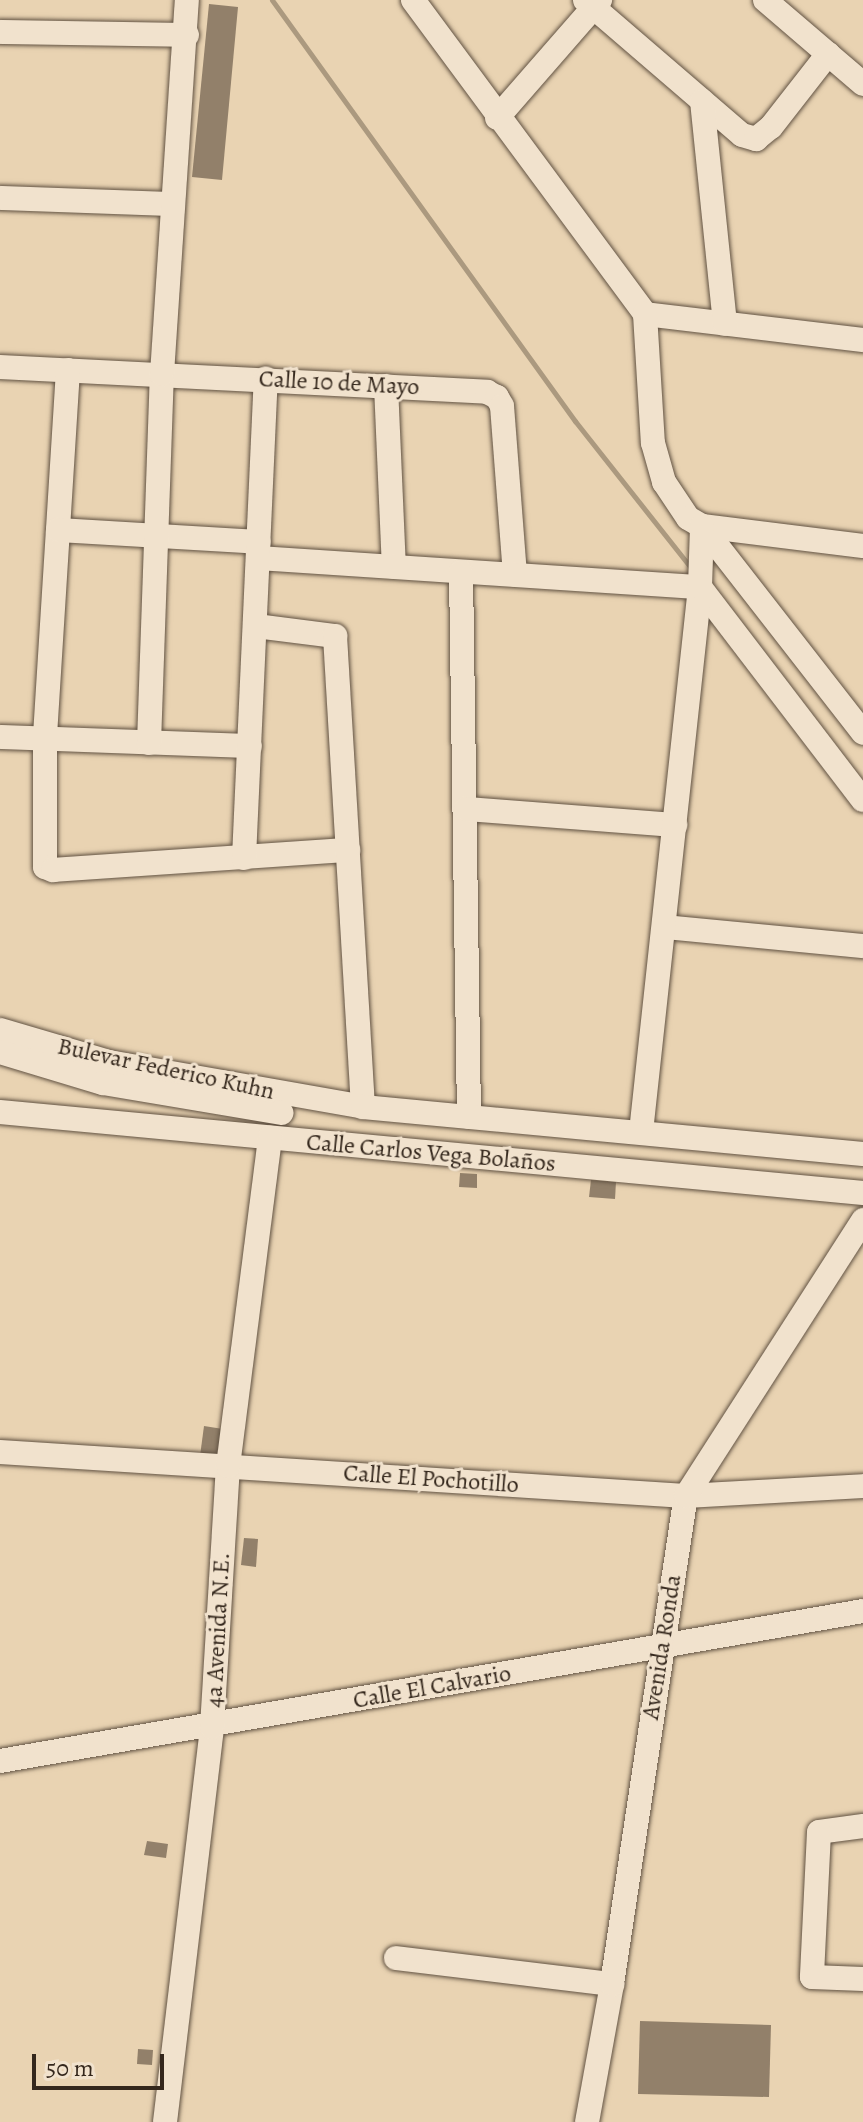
<!DOCTYPE html>
<html>
<head>
<meta charset="utf-8">
<style>
	body { margin:0 }
	#map { position:relative; width:863px; height:2122px; overflow:hidden; background:#e9d3b2; font-family:Alegreya,serif }
	div>[style] { position:absolute }
	.stream>* { height:5px; margin:-2.5px; padding:0 2.5px; transform-origin:2.5px; border-radius:2.5px; background:#ab997f }
	.building>* { inset:0; background:#92806a }
	.roads { filter:drop-shadow(0 0 2px #615242) drop-shadow(0 0 2px #615242) }
	.minor>* { height:24px; margin:-12px; padding:0 12px; transform-origin:12px; border-radius:12px; background:#f1e2cd }
	span { translate:-50% -50%; white-space:nowrap; text-align:center; line-height:1.15; -webkit-text-stroke:6px #f1e2cd; paint-order:stroke }
	.street-label { font-size:24px; color:#34271c }
	.scale { position:absolute; left:32px; top:2054px; width:132px; height:36px; box-sizing:border-box; border:4px solid #34271c; border-top:0; padding-left:10px; font-size:24px; line-height:28px; white-space:nowrap; color:#34271c; -webkit-text-stroke:6px #f1e2cd; paint-order:stroke }
</style>
</head>
<body>
<div id="map">
	<div class="stream">
		<div style="left:272px;top:0;width:519px;rotate:54.26deg"></div>
		<div style="left:575px;top:421px;width:189px;rotate:51.7deg"></div>
	</div>
	<div class="building">
		<div style="clip-path:polygon(209px 4px,238px 7px,222px 180px,192px 177px)"></div>
		<div style="clip-path:polygon(460px 1173px,477px 1174px,477px 1188px,459px 1187px)"></div>
		<div style="clip-path:polygon(591px 1180px,616px 1182px,615px 1199px,589px 1197px)"></div>
		<div style="clip-path:polygon(204px 1426px,223px 1429px,220px 1458px,200px 1456px)"></div>
		<div style="clip-path:polygon(244px 1538px,258px 1539px,256px 1567px,241px 1565px)"></div>
		<div style="clip-path:polygon(147px 1841px,168px 1844px,166px 1858px,144px 1855px)"></div>
		<div style="clip-path:polygon(640px 2021px,771px 2025px,769px 2097px,638px 2094px)"></div>
		<div style="clip-path:polygon(138px 2049px,153px 2050px,152px 2065px,137px 2064px)"></div>
	</div>
	<div class="roads">
		<div class="minor">
			<div style="left:413px;top:0;width:390px;rotate:53.5deg"></div>
			<div style="left:645px;top:314px;width:220px;rotate:6.8deg"></div>
			<div style="left:585px;top:0;width:207px;rotate:40.7deg"></div>
			<div style="left:742px;top:135px;width:15px;rotate:16deg"></div>
			<div style="left:756px;top:139px;width:19px;rotate:-39deg"></div>
			<div style="left:771px;top:127px;width:93px;rotate:-52deg"></div>
			<div style="left:765px;top:0;width:129px;rotate:40.6deg"></div>
			<div style="left:0;top:32px;width:187px;rotate:0.9deg"></div>
			<div style="left:702px;top:101px;width:224px;rotate:84.1deg"></div>
			<div style="left:497px;top:118px;width:157px;rotate:-48.9deg"></div>
			<div style="left:0;top:198px;width:172px;rotate:2deg"></div>
			<div style="left:645px;top:314px;width:129px;rotate:86.5deg"></div>
			<div style="left:653px;top:443px;width:41px;rotate:74.2deg"></div>
			<div style="left:664px;top:482px;width:43px;rotate:56.3deg"></div>
			<div style="left:688px;top:518px;width:16px;rotate:30deg"></div>
			<div style="left:702px;top:526px;width:162px;rotate:7.1deg"></div>
			<div style="left:0;top:367px;width:488px;rotate:2.9deg"></div>
			<div style="left:487px;top:392px;width:11px;rotate:27deg"></div>
			<div style="left:497px;top:397px;width:10px;rotate:61deg"></div>
			<div style="left:502px;top:406px;width:169px;rotate:85.6deg"></div>
			<div style="left:68px;top:370px;width:370px;rotate:93.6deg"></div>
			<div style="left:45px;top:739px;width:128px;rotate:90deg"></div>
			<div style="left:45px;top:867px;width:9px;rotate:21deg"></div>
			<div style="left:53px;top:870px;width:296px;rotate:-3.9deg"></div>
			<div style="left:386px;top:386px;width:181px;rotate:87.5deg"></div>
			<div style="left:702px;top:526px;width:262px;rotate:52.1deg"></div>
			<div style="left:58px;top:530px;width:201px;rotate:3.4deg"></div>
			<div style="left:259px;top:558px;width:442px;rotate:3.8deg"></div>
			<div style="left:700px;top:587px;width:268px;rotate:52.6deg"></div>
			<div style="left:461px;top:572px;width:545px;rotate:89.16deg"></div>
			<div style="left:256px;top:626px;width:80px;rotate:7.2deg"></div>
			<div style="left:335px;top:636px;width:472px;rotate:86.6deg"></div>
			<div style="left:0;top:737px;width:250px;rotate:2.1deg"></div>
			<div style="left:149px;top:743px;width:369px;rotate:-88deg"></div>
			<div style="left:162px;top:374px;width:375px;rotate:-86.2deg"></div>
			<div style="left:466px;top:809px;width:210px;rotate:4.4deg"></div>
			<div style="left:244px;top:858px;width:480px;rotate:-87.4deg"></div>
			<div style="left:665px;top:927px;width:199px;rotate:5.5deg"></div>
			<div style="left:0;top:1030px;width:114px;rotate:16.4deg"></div>
			<div style="left:109px;top:1062px;width:258px;rotate:10deg"></div>
			<div style="left:363px;top:1107px;width:502px;rotate:5.37deg"></div>
			<div style="left:0;top:1052px;width:108px;rotate:16.8deg"></div>
			<div style="left:103px;top:1083px;width:181px;rotate:9.5deg"></div>
			<div style="left:0;top:1112px;width:867px;rotate:5.36deg"></div>
			<div style="left:641px;top:1132px;width:548px;rotate:-83.82deg"></div>
			<div style="left:700px;top:587px;width:61px;rotate:-88.1deg"></div>
			<div style="left:0;top:1452px;width:687px;rotate:3.67deg"></div>
			<div style="left:686px;top:1496px;width:177px;rotate:-3.2deg"></div>
			<div style="left:0;top:1761px;width:876px;rotate:-9.86deg"></div>
			<div style="left:863px;top:1826px;width:44px;rotate:172.2deg"></div>
			<div style="left:819px;top:1832px;width:145px;rotate:92.8deg"></div>
			<div style="left:812px;top:1977px;width:51px;rotate:2.2deg"></div>
			<div style="left:396px;top:1958px;width:218px;rotate:6.9deg"></div>
			<div style="left:165px;top:2122px;width:398px;rotate:-83.2deg"></div>
			<div style="left:212px;top:1727px;width:261px;rotate:-86.5deg"></div>
			<div style="left:228px;top:1466px;width:331px;rotate:-82.7deg"></div>
			<div style="left:587px;top:2122px;width:140px;rotate:-79.7deg"></div>
			<div style="left:612px;top:1984px;width:494px;rotate:-81.4deg"></div>
			<div style="left:686px;top:1496px;width:328px;rotate:-57.3deg"></div>
		</div>
	</div>
	<div class="street-label">
		<span style="left:339px;top:383px;rotate:3deg">Calle 10 de Mayo</span>
		<span style="left:166px;top:1069px;rotate:12deg">Bulevar Federico Kuhn</span>
		<span style="left:431px;top:1153px;rotate:5deg">Calle Carlos Vega Bolaños</span>
		<span style="left:431px;top:1479px;rotate:4deg">Calle El Pochotillo</span>
		<span style="left:218px;top:1630px;rotate:-87deg">4a Avenida N.E.</span>
		<span style="left:662px;top:1647px;rotate:-81deg">Avenida Ronda</span>
		<span style="left:432px;top:1687px;rotate:-10deg">Calle El Calvario</span>
	</div>
	<div class="scale">50 m</div>
</div>
</body>
</html>
